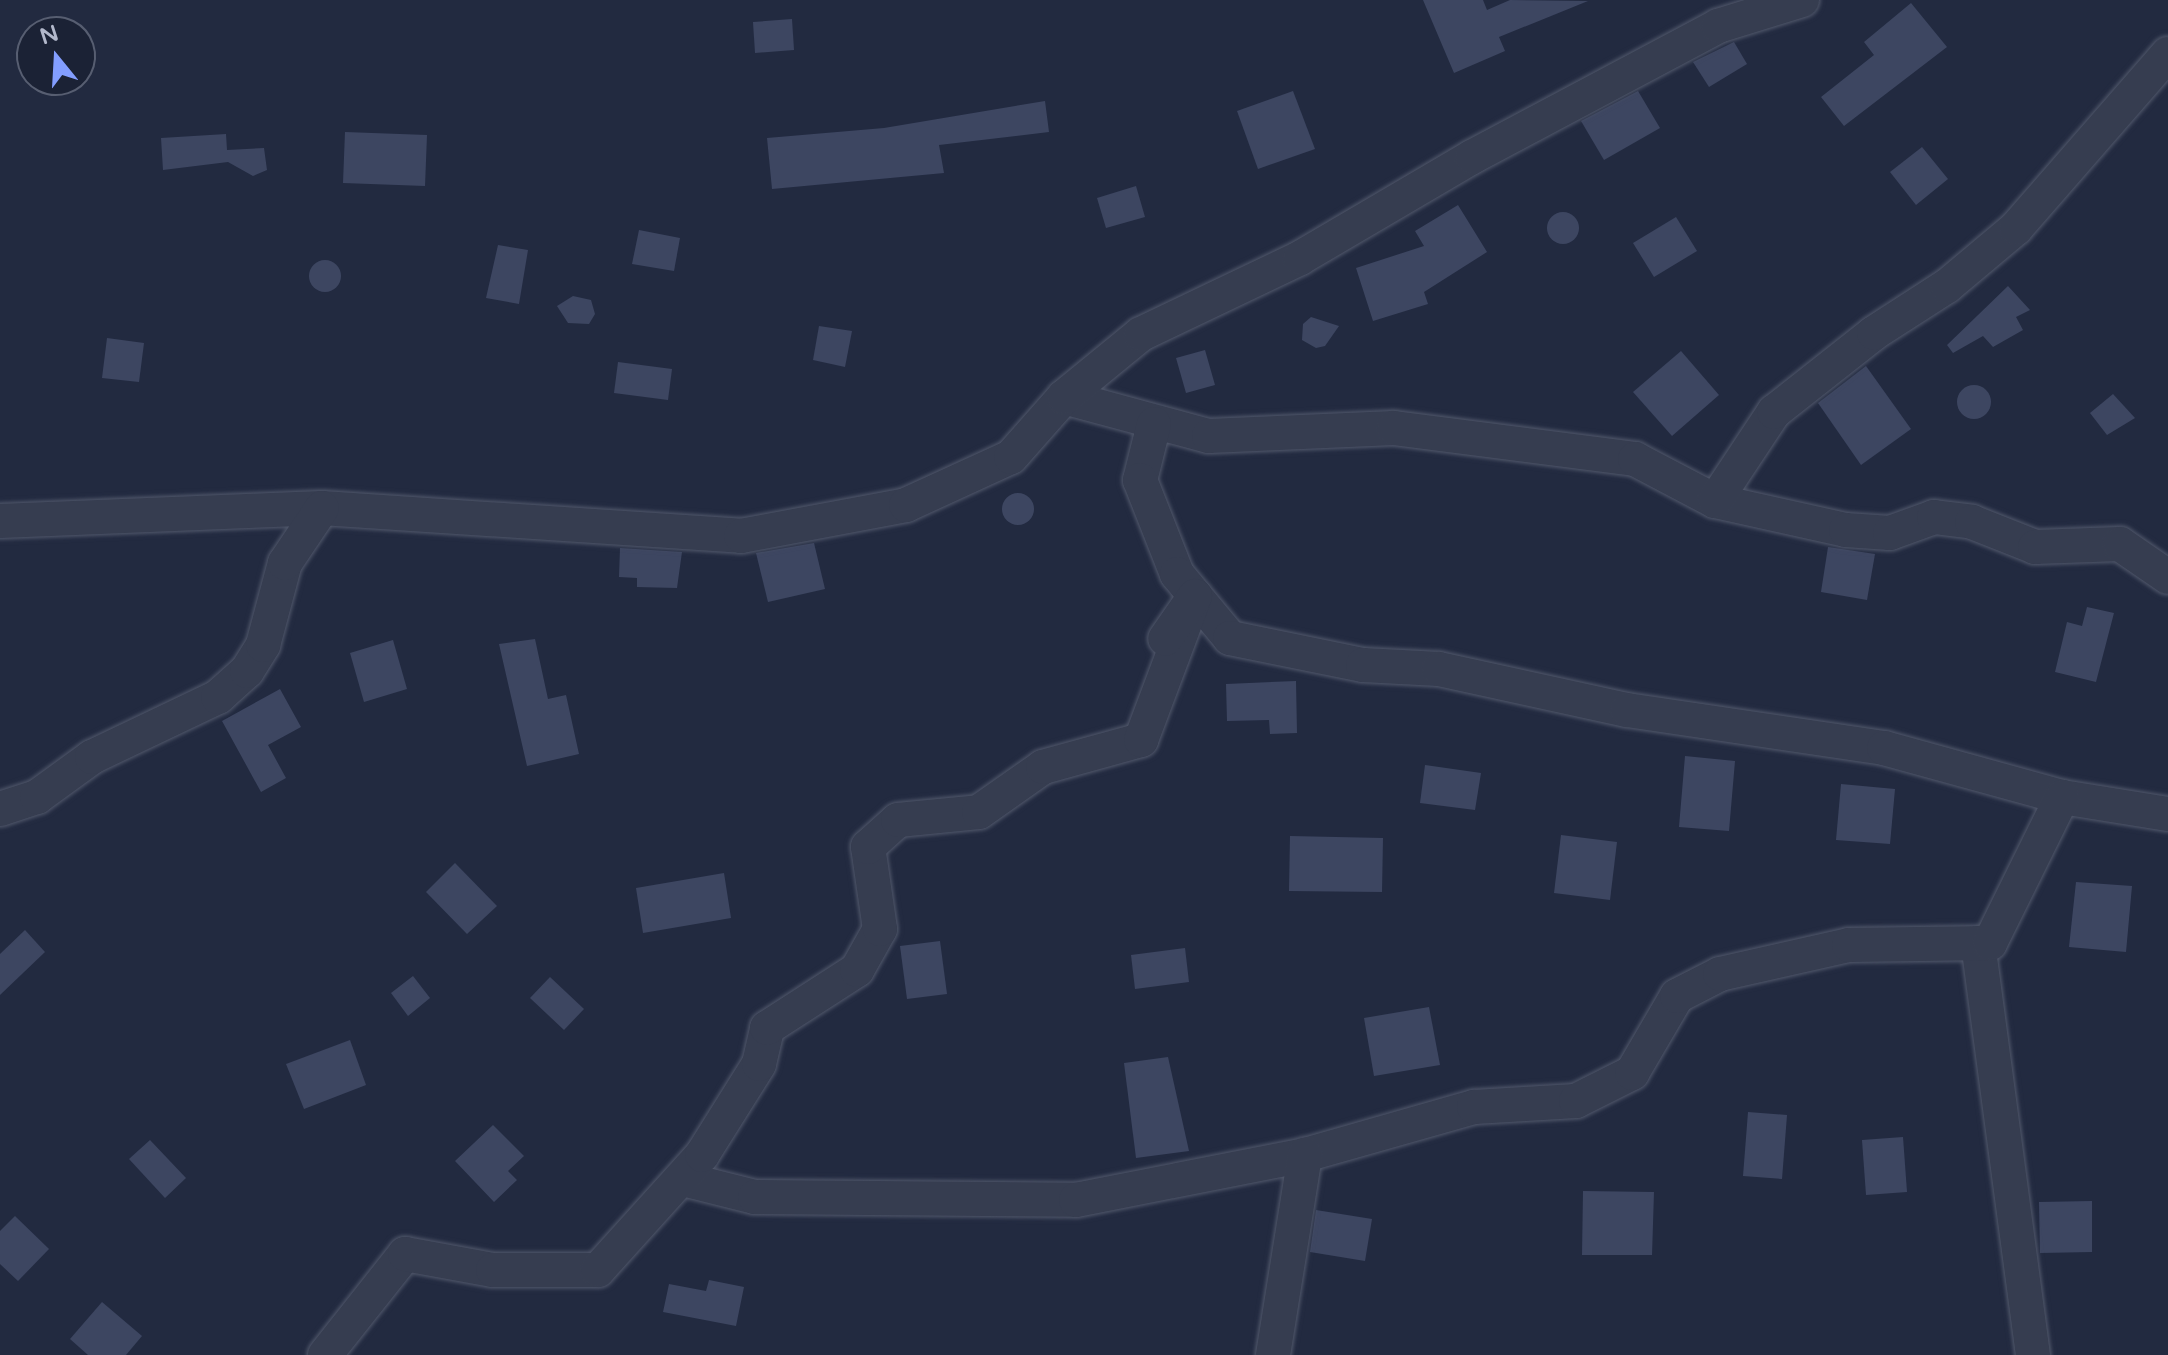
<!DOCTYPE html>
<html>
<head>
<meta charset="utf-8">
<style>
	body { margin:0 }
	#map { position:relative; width:2168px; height:1355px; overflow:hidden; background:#222a40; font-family:"Varela Round",sans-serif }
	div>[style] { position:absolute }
	.building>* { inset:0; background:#3d4661 }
	.round { border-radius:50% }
	.roads { filter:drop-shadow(0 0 2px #51586b) drop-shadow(0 0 2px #51586b) }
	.minor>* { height:34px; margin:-17px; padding:0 17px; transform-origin:17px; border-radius:17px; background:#363d50 }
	span { translate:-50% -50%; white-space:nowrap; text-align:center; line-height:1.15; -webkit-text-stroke:6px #1b2235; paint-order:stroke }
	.north { position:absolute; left:16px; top:16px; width:80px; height:80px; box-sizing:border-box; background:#1b2235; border:2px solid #575e71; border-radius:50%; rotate:342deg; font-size:22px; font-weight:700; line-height:32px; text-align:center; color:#b2b8cb }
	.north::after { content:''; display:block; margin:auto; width:28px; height:36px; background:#839eff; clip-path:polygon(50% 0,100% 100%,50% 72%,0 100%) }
</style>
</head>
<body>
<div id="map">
	<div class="building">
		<div style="clip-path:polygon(1423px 0,1483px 0,1487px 10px,1510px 0,1588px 1px,1499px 37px,1505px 51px,1454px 73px)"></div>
		<div style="clip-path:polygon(1911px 3px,1947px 47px,1844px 126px,1821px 97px,1874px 55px,1864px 42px)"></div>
		<div style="clip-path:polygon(792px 19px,794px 50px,755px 53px,753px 22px)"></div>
		<div style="clip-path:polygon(1734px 42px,1747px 64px,1709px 87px,1693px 62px)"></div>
		<div style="clip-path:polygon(1293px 91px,1315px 149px,1258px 169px,1237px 111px)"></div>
		<div style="clip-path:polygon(1638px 91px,1660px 128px,1604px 160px,1581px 121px)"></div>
		<div style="clip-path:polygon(1045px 101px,1049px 132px,939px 145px,944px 173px,772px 189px,767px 138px,884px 128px)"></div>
		<div style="clip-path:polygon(345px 132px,427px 135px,425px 186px,343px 183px)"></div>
		<div style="clip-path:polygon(226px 134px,227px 150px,264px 148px,267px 170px,253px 176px,228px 162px,163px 170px,161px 138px)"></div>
		<div style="clip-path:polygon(1922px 147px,1948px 179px,1916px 205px,1890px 172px)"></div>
		<div style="clip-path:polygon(1136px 186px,1145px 217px,1106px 228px,1097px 198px)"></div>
		<div style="clip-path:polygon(1458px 205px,1487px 252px,1424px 292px,1428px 304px,1373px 321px,1356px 268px,1424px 246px,1415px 231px)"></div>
		<div class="round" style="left:1547px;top:212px;width:32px;height:32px"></div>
		<div style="clip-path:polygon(1676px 217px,1697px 251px,1654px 277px,1633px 243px)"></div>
		<div style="clip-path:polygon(639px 230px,680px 238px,674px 271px,632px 264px)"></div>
		<div style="clip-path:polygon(498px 245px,528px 250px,519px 304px,486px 298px)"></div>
		<div class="round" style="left:309px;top:260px;width:32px;height:32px"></div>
		<div style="clip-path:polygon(2008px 286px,2030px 310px,2016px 317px,2023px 330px,1993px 347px,1983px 336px,1953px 353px,1947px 345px)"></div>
		<div style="clip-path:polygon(573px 296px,591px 300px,595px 314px,589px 324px,568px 323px,557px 306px)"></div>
		<div style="clip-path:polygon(1311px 317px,1339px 326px,1325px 346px,1316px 348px,1302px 340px,1303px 324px)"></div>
		<div style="clip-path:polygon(819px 326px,852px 331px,845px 367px,813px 360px)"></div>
		<div style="clip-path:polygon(107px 338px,144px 343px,139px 382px,102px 378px)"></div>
		<div style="clip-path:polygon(1205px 350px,1215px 385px,1186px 393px,1176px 358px)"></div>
		<div style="clip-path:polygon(1681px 351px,1719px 395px,1672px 436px,1633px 392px)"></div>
		<div style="clip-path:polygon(618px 362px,672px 369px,668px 400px,614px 393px)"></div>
		<div style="clip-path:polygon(1866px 366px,1911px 429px,1861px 465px,1818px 403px)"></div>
		<div class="round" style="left:1957px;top:385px;width:34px;height:34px"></div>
		<div style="clip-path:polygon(2113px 394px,2135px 418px,2107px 435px,2090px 413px)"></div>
		<div class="round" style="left:1002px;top:493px;width:32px;height:32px"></div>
		<div style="clip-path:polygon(814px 543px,825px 589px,768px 602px,756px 553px)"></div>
		<div style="clip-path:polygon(1828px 547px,1875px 554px,1867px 600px,1821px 592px)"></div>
		<div style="clip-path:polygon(620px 548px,682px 552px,677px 588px,637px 587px,637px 578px,619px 577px)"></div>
		<div style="clip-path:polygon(2087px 607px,2114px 613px,2096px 682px,2055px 672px,2067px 622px,2082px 626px)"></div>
		<div style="clip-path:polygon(535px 639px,548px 699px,566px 695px,579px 754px,527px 766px,499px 644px)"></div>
		<div style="clip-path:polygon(393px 640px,407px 689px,364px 702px,350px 653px)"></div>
		<div style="clip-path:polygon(1296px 681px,1297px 733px,1270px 734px,1269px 720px,1227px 721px,1226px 684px)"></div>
		<div style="clip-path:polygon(280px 689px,301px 727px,268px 745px,286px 778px,261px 792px,222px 721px)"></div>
		<div style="clip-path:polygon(1685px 756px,1735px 761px,1729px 831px,1679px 827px)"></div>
		<div style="clip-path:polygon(1425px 765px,1481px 773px,1475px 810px,1420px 803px)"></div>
		<div style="clip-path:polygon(1841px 784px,1895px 789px,1890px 844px,1836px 840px)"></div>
		<div style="clip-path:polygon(1561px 835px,1617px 842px,1610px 900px,1554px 893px)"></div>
		<div style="clip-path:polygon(1290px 836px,1383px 838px,1382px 892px,1289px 891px)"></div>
		<div style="clip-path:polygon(455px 863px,497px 906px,467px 934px,426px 892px)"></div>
		<div style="clip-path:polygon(724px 873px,731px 918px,643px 933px,636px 888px)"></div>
		<div style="clip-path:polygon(2076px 882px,2132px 886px,2126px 952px,2069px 947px)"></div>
		<div style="clip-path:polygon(25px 930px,45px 952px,0 995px,0 954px)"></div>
		<div style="clip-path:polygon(940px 941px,947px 994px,907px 999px,900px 946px)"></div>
		<div style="clip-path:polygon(1185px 948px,1189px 982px,1135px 989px,1131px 955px)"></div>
		<div style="clip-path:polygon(413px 976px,430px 998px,408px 1016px,391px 993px)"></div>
		<div style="clip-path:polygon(550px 977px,584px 1009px,564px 1030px,530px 998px)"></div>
		<div style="clip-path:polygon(1429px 1007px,1440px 1065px,1374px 1076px,1364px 1018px)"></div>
		<div style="clip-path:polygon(350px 1040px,366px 1085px,304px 1109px,286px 1064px)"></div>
		<div style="clip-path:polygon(1168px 1057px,1189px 1151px,1136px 1158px,1124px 1063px)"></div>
		<div style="clip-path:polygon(1748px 1112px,1787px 1115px,1782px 1179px,1743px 1176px)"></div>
		<div style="clip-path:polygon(493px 1125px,524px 1156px,508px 1171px,517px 1180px,494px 1202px,455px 1161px)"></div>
		<div style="clip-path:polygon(1903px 1137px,1907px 1192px,1866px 1195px,1862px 1140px)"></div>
		<div style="clip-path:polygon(150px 1140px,186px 1178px,165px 1198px,129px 1159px)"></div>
		<div style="clip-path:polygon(1583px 1191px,1654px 1192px,1652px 1255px,1582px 1255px)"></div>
		<div style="clip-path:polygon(2092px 1201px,2092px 1252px,2040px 1253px,2039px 1202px)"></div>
		<div style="clip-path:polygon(1316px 1210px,1372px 1219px,1365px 1261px,1310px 1252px)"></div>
		<div style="clip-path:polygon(15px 1216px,49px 1249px,18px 1281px,0 1264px,0 1231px)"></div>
		<div style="clip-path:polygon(709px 1280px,744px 1287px,736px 1326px,663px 1312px,669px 1284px,706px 1291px)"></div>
		<div style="clip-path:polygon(102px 1302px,142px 1336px,126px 1355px,88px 1355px,70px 1339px)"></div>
	</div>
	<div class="roads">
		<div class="minor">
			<div style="left:1064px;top:397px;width:150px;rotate:15.1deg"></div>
			<div style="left:1209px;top:436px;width:185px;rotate:-2.5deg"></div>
			<div style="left:1394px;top:428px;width:243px;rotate:7.3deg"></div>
			<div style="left:1635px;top:459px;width:90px;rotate:27.7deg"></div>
			<div style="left:1715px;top:501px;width:134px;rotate:12.5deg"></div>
			<div style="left:1846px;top:530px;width:44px;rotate:3.9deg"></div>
			<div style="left:1890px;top:533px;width:47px;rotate:-20deg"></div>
			<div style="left:1934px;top:517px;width:38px;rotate:7deg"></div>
			<div style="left:1972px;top:522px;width:68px;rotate:21.6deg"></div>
			<div style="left:2035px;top:547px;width:85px;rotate:-2deg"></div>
			<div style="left:2120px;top:544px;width:58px;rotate:34.5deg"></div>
			<div style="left:1154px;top:424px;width:58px;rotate:104deg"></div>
			<div style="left:1140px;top:480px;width:101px;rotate:68.5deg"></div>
			<div style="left:1177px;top:574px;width:83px;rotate:50.4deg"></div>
			<div style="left:1230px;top:638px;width:136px;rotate:11.5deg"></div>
			<div style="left:1363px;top:665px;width:76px;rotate:3deg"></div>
			<div style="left:1439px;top:669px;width:192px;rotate:12.3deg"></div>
			<div style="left:1627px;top:710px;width:260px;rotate:8.4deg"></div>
			<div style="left:1884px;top:748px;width:185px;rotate:15.4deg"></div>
			<div style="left:2062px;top:797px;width:107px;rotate:9.1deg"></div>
			<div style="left:1715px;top:501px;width:107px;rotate:-56.5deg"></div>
			<div style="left:1774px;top:412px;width:127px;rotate:-38.3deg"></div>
			<div style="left:1874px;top:333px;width:87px;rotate:-32.8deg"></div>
			<div style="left:1947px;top:286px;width:90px;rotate:-40deg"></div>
			<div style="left:2016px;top:228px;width:231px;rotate:-48.9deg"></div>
			<div style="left:0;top:521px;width:322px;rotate:-2.3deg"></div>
			<div style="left:322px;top:508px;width:420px;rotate:3.8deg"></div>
			<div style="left:741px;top:536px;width:168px;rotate:-10.6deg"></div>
			<div style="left:906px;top:505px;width:115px;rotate:-24.6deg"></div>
			<div style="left:1011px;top:457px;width:80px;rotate:-48.5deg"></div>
			<div style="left:1064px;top:397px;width:99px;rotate:-39.3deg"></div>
			<div style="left:1141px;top:334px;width:176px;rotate:-25.5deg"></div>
			<div style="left:1300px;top:258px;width:199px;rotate:-30.4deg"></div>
			<div style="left:1472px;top:157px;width:279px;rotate:-28deg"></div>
			<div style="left:1718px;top:26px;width:88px;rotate:-17.2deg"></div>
			<div style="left:0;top:809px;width:39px;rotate:-18deg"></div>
			<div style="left:37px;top:797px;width:68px;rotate:-36deg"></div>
			<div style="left:92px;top:757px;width:140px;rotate:-25.5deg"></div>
			<div style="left:218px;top:697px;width:39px;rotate:-42deg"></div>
			<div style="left:247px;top:671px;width:31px;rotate:-58deg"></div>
			<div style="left:263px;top:645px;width:85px;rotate:-75deg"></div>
			<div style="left:285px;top:563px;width:66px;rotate:-56.1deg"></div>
			<div style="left:1978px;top:943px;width:416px;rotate:82.4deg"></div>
			<div style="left:683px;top:1179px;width:74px;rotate:14deg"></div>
			<div style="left:755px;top:1197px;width:321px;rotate:0.5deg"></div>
			<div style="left:1076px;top:1200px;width:233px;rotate:-11.1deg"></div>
			<div style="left:1305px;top:1155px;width:176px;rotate:-15.9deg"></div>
			<div style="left:1474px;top:1107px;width:102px;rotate:-3.4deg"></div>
			<div style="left:1576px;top:1101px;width:63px;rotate:-26.6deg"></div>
			<div style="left:1632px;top:1073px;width:89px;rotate:-59.7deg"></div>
			<div style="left:1677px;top:996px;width:48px;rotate:-27.1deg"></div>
			<div style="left:1720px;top:974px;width:132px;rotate:-12.7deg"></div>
			<div style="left:1849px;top:945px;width:141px;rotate:-0.8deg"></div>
			<div style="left:1990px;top:943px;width:163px;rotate:-63.7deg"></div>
			<div style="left:325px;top:1355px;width:129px;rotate:-51.6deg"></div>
			<div style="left:405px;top:1254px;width:89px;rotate:10.3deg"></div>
			<div style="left:493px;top:1270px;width:105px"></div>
			<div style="left:598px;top:1270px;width:155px;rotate:-47.9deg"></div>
			<div style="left:702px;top:1155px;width:107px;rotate:-57.9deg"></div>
			<div style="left:759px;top:1064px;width:37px;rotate:-77deg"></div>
			<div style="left:767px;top:1028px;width:107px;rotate:-32.8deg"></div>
			<div style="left:857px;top:970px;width:47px;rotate:-60.7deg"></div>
			<div style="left:880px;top:929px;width:83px;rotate:-98.3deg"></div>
			<div style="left:868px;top:847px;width:40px;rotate:-42deg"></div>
			<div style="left:898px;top:820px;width:81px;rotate:-5.6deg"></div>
			<div style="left:979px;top:812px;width:78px;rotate:-35.1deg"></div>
			<div style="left:1043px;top:767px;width:102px;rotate:-15.4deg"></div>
			<div style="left:1141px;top:740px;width:154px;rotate:-69.4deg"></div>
			<div style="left:1195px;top:596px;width:52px;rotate:124.9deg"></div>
			<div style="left:1273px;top:1355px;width:203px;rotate:-80.9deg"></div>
		</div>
	</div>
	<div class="north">N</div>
</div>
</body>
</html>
